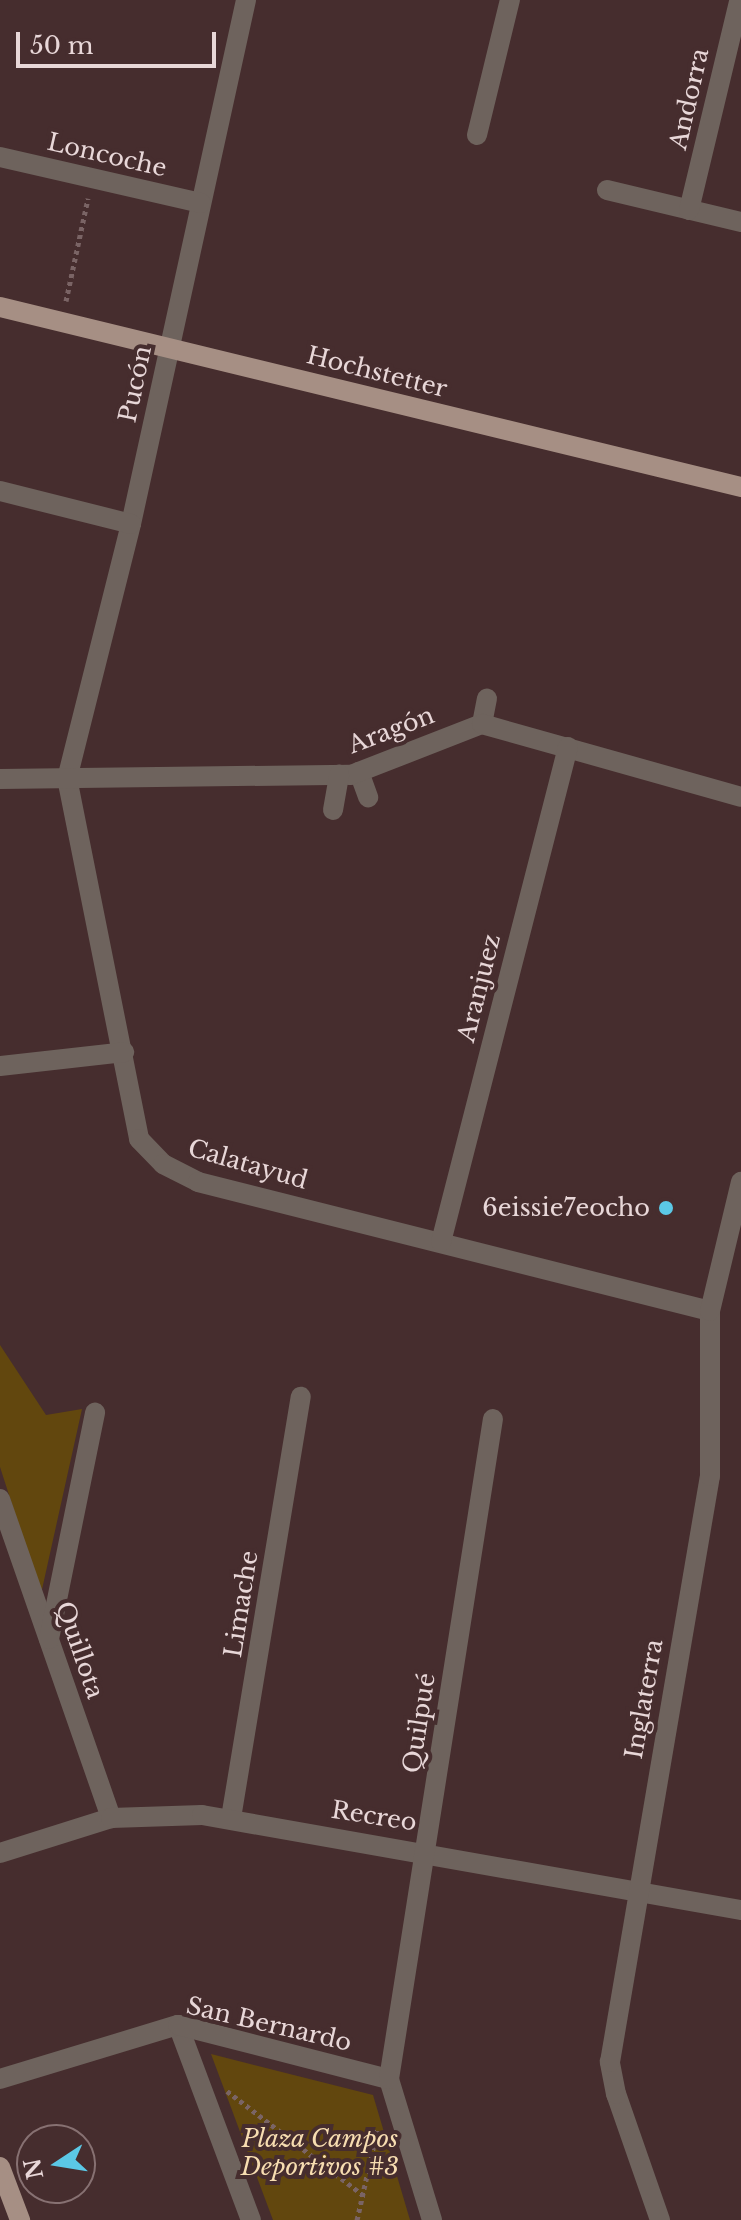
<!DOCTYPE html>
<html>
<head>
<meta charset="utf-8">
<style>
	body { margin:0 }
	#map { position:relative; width:741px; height:2220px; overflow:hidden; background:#462d2e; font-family:"Libre Baskerville",serif }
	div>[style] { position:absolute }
	.green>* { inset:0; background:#62470e }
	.path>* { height:5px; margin-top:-2.5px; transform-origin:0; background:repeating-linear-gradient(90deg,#7a6465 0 4px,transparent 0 8px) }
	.minor>* { height:20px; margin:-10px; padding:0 10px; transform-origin:10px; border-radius:10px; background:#6e635d }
	.major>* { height:20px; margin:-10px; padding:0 10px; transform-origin:10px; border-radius:10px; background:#a68f84 }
	.dots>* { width:22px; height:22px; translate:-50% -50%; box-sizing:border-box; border:4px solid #462d2e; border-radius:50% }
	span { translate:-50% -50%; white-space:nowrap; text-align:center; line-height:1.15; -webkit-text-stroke:8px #462d2e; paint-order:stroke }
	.street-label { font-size:24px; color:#e8d7d8 }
	.poi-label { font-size:24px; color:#e8d7d8 }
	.right { translate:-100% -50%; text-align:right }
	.park-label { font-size:24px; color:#f7ddb1; font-style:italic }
	.north { position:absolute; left:16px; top:2124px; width:80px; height:80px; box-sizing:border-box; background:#462d2e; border:2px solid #877172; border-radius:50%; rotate:258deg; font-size:22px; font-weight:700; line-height:32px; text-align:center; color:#e8d7d8 }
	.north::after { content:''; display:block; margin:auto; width:28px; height:36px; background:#5bc8e6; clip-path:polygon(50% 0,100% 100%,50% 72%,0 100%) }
	.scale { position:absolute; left:16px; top:32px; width:200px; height:36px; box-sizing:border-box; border:4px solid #e8d7d8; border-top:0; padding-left:10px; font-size:24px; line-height:28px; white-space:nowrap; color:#e8d7d8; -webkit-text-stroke:6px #462d2e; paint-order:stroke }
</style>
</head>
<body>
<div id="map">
	<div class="green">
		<div style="clip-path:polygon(0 1345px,46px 1415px,82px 1409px,41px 1594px,0 1467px)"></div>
		<div style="clip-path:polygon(211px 2054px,373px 2095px,410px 2220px,273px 2220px)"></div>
	</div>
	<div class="path">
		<div style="left:66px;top:301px;width:105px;rotate:-77.9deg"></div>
		<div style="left:227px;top:2091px;width:171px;rotate:37.4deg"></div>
		<div style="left:357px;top:2220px;width:95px;rotate:-77.3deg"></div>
	</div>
	<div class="minor">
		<div style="left:246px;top:0;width:536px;rotate:102.38deg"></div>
		<div style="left:131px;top:524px;width:262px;rotate:104.1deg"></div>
		<div style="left:67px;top:778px;width:368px;rotate:78.7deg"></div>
		<div style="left:139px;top:1139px;width:35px;rotate:46deg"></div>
		<div style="left:163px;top:1164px;width:39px;rotate:27deg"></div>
		<div style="left:198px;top:1182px;width:528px;rotate:14.14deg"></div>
		<div style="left:477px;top:135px;width:139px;rotate:-76.3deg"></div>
		<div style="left:0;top:157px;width:206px;rotate:12.9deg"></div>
		<div style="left:607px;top:190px;width:138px;rotate:13.4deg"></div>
		<div style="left:689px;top:210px;width:215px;rotate:-76.5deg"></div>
		<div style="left:0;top:491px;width:135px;rotate:14.1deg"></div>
		<div style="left:482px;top:724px;width:26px;rotate:-79deg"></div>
		<div style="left:359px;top:772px;width:27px;rotate:70deg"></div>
		<div style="left:0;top:779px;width:351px;rotate:-0.7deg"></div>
		<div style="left:351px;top:775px;width:141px;rotate:-21.3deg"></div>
		<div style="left:482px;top:724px;width:269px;rotate:15.7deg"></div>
		<div style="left:333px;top:810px;width:36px;rotate:-80deg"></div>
		<div style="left:0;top:1066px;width:125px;rotate:-6.4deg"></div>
		<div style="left:441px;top:1242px;width:511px;rotate:-75.61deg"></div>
		<div style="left:0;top:1499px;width:338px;rotate:70.8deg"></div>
		<div style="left:49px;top:1639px;width:231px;rotate:-78.5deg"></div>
		<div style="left:231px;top:1818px;width:427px;rotate:-80.6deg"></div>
		<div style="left:0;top:1853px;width:116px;rotate:-17.5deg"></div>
		<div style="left:111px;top:1818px;width:91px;rotate:-1.9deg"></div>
		<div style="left:202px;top:1815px;width:547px;rotate:10deg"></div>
		<div style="left:178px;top:2025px;width:208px;rotate:69.5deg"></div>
		<div style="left:0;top:2079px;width:186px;rotate:-16.9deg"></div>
		<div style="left:178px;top:2025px;width:218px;rotate:14.4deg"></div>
		<div style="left:432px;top:2220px;width:147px;rotate:-107deg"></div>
		<div style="left:389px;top:2079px;width:668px;rotate:-81.05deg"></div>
		<div style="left:660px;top:2220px;width:133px;rotate:-109.2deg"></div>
		<div style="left:616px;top:2094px;width:33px;rotate:-101deg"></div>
		<div style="left:610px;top:2062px;width:594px;rotate:-80.32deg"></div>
		<div style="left:710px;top:1476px;width:165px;rotate:-90deg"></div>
		<div style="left:710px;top:1311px;width:133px;rotate:-76.5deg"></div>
	</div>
	<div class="major">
		<div style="left:0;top:307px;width:763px;rotate:13.65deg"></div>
		<div style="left:0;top:2167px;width:57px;rotate:69.3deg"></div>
	</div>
	<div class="dots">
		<div style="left:666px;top:1208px;background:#5bc8e6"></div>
	</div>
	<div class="street-label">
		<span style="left:689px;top:99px;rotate:-77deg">Andorra</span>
		<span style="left:107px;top:155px;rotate:13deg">Loncoche</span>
		<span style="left:377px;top:372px;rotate:14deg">Hochstetter</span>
		<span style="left:135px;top:384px;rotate:-78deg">Pucón</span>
		<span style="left:391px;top:730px;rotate:-21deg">Aragón</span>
		<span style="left:479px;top:988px;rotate:-76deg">Aranjuez</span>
		<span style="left:248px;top:1164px;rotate:16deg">Calatayud</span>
		<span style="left:241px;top:1604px;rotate:-81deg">Limache</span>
		<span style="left:80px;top:1650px;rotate:71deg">Quillota</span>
		<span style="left:644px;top:1699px;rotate:-80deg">Inglaterra</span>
		<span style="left:419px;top:1723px;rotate:-81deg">Quilpué</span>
		<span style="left:374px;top:1816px;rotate:9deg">Recreo</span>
		<span style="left:269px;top:2024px;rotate:13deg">San Bernardo</span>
	</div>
	<div class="poi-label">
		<span class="right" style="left:650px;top:1208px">6eissie7eocho</span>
	</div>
	<div class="park-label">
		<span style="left:320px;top:2153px">Plaza Campos<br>Deportivos #3</span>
	</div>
	<div class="north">N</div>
	<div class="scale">50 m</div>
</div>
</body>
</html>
